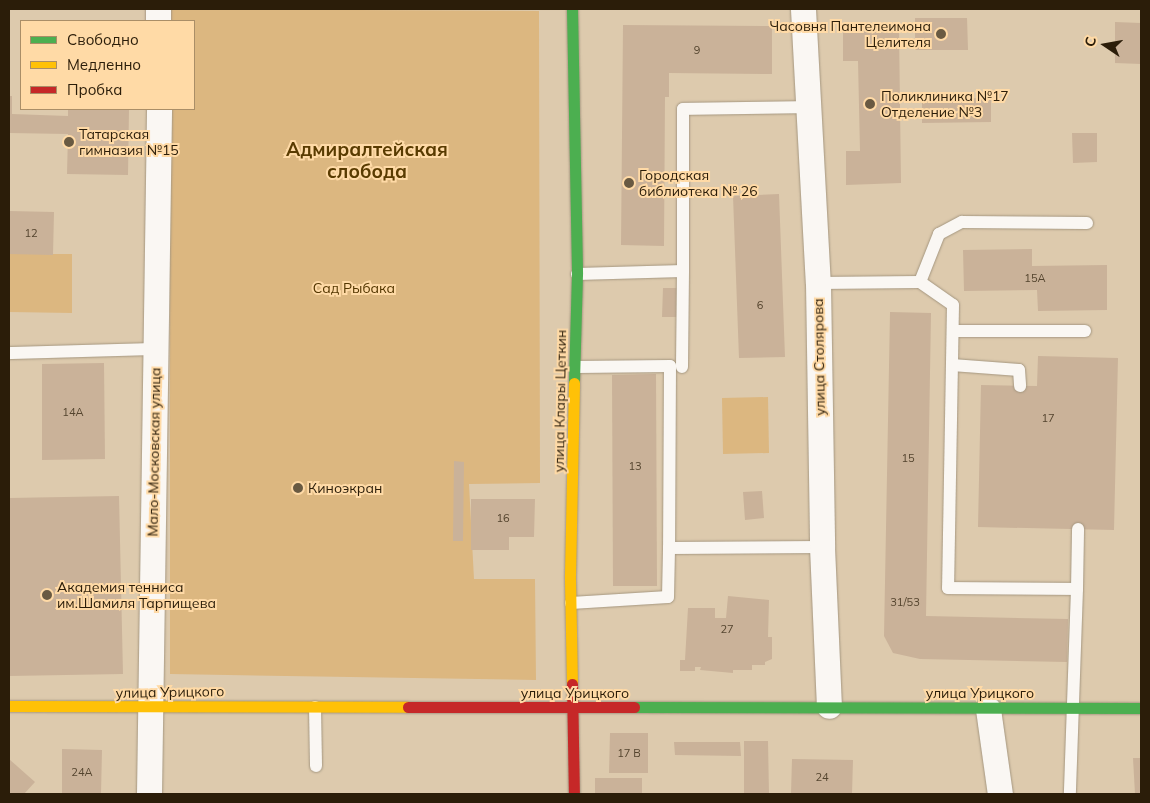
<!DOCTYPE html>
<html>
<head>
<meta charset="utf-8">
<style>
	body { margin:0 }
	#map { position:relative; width:1150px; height:803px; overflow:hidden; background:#ddcaad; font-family:Mulish,sans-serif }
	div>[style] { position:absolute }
	.green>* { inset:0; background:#dcb780 }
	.building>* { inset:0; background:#cab299 }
	.roads { filter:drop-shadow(0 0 1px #a59780) drop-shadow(0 0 1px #a59780) }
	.lane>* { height:12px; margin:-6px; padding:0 6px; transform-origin:6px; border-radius:6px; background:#faf7f3 }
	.street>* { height:25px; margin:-12.5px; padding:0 12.5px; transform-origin:12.5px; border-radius:12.5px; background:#faf7f3 }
	.fast>* { height:11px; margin:-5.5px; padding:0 5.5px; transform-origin:5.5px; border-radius:5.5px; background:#4caf50 }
	.slow>* { height:11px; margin:-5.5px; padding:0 5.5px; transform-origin:5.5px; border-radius:5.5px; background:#ffc107 }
	.jam>* { height:11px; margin:-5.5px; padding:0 5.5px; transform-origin:5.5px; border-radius:5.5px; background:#c62828 }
	.dots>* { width:14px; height:14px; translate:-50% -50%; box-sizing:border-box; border:2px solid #ffdaa6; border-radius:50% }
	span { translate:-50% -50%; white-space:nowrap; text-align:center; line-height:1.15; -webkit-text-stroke:4px #ffdaa6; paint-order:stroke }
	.number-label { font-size:11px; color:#54442e }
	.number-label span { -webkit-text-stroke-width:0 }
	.poi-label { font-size:14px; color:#2b1d09 }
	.right { translate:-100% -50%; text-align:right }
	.left { translate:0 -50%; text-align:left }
	.park-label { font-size:14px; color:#533600 }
	.street-label { font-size:14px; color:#2b1d09 }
	.district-label { font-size:19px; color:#593b01; font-weight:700 }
	.frame { position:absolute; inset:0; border:10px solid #2b1d09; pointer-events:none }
	.legend { position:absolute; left:20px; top:20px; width:175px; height:90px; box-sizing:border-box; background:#ffdaa6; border:1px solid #aa8e67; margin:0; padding:6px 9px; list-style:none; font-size:15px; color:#2b1d09 }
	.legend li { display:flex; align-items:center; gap:10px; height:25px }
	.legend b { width:25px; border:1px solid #aa8e67 }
	.north { position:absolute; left:1080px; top:20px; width:50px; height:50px; -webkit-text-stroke:4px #ffdaa6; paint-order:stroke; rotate:282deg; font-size:14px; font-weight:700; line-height:20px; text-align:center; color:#2b1d09 }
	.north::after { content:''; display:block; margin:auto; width:18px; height:22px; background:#2b1d09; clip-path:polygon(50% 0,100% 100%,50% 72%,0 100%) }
</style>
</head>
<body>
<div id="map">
	<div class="green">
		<div style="clip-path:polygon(170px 9px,539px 11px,540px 483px,469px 484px,474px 579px,535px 579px,536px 680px,170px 674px,170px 109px,194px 109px,194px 21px,170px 21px)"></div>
		<div style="clip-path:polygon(9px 254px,72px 254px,72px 313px,9px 312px)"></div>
		<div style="clip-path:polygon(768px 397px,769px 453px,723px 454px,722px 398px)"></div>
	</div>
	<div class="building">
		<div style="clip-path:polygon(915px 18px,967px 18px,968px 50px,915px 50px)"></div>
		<div style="clip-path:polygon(1115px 22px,1141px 23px,1141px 64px,1115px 63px)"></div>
		<div style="clip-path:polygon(623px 25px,772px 26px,772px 74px,669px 73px,669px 97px,665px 97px,664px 246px,621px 245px)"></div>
		<div style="clip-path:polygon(899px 30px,901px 183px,846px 185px,846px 151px,860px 151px,858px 61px,843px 61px,843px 32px)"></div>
		<div style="clip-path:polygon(9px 96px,12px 96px,12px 114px,68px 116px,68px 109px,129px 109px,128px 175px,67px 174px,68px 134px,9px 133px)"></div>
		<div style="clip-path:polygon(991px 98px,991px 122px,922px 123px,922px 99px)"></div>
		<div style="clip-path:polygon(1072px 133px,1097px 133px,1097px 162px,1073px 163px)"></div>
		<div style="clip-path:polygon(779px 194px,785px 357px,739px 358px,733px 196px)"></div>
		<div style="clip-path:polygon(9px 211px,54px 212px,53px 255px,9px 254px)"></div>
		<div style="clip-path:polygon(1032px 249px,1032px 266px,1107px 265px,1107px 310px,1038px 311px,1037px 290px,964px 291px,963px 250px)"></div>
		<div style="clip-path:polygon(663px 288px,679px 288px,679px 317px,662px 317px)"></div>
		<div style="clip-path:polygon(890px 312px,931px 313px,926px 616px,1068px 619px,1067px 662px,920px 659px,893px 653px,884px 636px)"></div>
		<div style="clip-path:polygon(1038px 356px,1118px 358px,1114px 530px,978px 527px,981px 385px,1037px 386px)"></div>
		<div style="clip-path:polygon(104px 363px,105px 459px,42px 460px,42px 364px)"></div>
		<div style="clip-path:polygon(656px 374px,657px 586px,613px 586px,612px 375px)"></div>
		<div style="clip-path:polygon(454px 461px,464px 462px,463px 541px,453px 541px)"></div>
		<div style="clip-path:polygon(762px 491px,764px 518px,745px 520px,743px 492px)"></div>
		<div style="clip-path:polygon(119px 496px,123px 674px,9px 676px,9px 498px)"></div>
		<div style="clip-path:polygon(471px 499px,535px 499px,534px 537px,509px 537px,509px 550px,471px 550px)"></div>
		<div style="clip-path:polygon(728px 596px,769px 600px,768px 637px,772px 637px,772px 659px,765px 662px,765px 665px,752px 665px,752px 670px,733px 670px,733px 673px,700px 670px,701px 667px,695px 667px,695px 671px,680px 671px,680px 660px,685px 660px,688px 608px,715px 608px,715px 618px,726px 618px)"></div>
		<div style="clip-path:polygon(610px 733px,648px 733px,648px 773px,609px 773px)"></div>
		<div style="clip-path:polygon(744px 741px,768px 741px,769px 794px,744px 794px)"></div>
		<div style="clip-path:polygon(674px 742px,740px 742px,741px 756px,675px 755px)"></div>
		<div style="clip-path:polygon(62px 749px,102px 750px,101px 794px,62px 794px)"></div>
		<div style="clip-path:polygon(1133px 758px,1141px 758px,1141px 794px,1135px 794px)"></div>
		<div style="clip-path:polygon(9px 759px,35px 782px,24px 794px,9px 793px)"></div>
		<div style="clip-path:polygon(792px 759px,853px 760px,852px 794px,791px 794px)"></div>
		<div style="clip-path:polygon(595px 778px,642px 778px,642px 794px,595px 794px)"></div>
	</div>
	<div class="roads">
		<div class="lane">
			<div style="left:577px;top:274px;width:106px;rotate:-1.6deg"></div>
			<div style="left:683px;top:271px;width:162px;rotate:-90deg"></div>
			<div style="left:683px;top:109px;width:125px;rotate:-0.9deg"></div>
			<div style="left:920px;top:282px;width:52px;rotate:-68.4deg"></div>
			<div style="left:939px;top:234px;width:26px;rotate:-28deg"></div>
			<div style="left:962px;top:222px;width:125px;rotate:0.5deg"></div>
			<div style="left:818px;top:283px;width:102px;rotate:-0.6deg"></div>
			<div style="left:920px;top:282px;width:40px;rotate:34.9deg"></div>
			<div style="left:953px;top:305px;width:283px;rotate:91deg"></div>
			<div style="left:948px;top:588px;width:129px;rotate:0.4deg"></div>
			<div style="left:1077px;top:589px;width:205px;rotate:92deg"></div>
			<div style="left:953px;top:331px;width:132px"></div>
			<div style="left:9px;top:353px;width:147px;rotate:-1.6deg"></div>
			<div style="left:952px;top:365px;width:67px;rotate:4.3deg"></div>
			<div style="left:1019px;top:370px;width:16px;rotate:86deg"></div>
			<div style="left:576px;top:367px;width:94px;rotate:-0.6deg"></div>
			<div style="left:670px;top:366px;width:182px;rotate:90.3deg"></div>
			<div style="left:682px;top:367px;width:96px;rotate:-89.4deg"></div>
			<div style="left:1077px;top:589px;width:60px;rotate:-89deg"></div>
			<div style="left:571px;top:603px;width:97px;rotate:-3.5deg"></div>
			<div style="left:668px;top:597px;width:49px;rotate:-88.8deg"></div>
			<div style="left:669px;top:548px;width:153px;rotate:-0.4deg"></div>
			<div style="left:315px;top:707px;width:59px;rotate:89deg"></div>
		</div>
		<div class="street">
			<div style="left:158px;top:9px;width:12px;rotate:90deg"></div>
			<div style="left:803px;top:9px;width:274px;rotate:86.9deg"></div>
			<div style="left:818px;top:283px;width:264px;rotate:89.1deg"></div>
			<div style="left:822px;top:547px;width:159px;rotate:87.5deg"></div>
			<div style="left:988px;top:709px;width:86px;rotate:82deg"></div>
			<div style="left:149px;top:794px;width:685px;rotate:-89.16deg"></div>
		</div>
		<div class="fast">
			<div style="left:572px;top:9px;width:265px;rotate:88.9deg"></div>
			<div style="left:577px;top:274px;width:109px;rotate:91.6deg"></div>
			<div style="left:634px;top:707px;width:507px;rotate:0.11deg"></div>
		</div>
		<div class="slow">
			<div style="left:572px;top:684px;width:109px;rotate:-91.1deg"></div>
			<div style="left:570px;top:575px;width:192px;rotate:-88.8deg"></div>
			<div style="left:9px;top:706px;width:399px;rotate:0.1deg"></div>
		</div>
		<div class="jam">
			<div style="left:572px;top:684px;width:110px;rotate:89deg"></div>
			<div style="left:408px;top:707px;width:226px"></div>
		</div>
	</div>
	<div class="dots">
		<div style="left:941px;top:34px;background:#695a42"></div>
		<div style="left:870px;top:104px;background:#695a42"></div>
		<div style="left:69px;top:142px;background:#695a42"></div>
		<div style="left:629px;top:183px;background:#695a42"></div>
		<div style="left:298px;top:488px;background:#695a42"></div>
		<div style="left:47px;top:595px;background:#695a42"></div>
	</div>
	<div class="number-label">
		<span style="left:697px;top:50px">9</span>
		<span style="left:31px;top:233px">12</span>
		<span style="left:1035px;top:278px">15А</span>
		<span style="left:760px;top:305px">6</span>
		<span style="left:73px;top:412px">14А</span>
		<span style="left:1048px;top:418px">17</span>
		<span style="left:908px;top:458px">15</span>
		<span style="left:635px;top:466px">13</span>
		<span style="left:503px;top:518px">16</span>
		<span style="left:905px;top:602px">31/53</span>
		<span style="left:727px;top:629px">27</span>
		<span style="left:629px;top:753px">17 В</span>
		<span style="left:82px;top:772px">24А</span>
		<span style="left:822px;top:777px">24</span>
	</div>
	<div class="poi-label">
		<span class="right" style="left:931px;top:34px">Часовня Пантелеимона<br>Целителя</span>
		<span class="left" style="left:881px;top:104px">Поликлиника №17<br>Отделение №3</span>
		<span class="left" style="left:79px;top:142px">Татарская<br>гимназия №15</span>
		<span class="left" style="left:639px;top:183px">Городская<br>библиотека № 26</span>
		<span class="left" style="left:308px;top:488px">Киноэкран</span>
		<span class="left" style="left:57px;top:595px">Академия тенниса<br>им.Шамиля Тарпищева</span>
	</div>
	<div class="park-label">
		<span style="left:354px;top:288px">Сад Рыбака</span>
	</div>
	<div class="street-label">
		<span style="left:819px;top:357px;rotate:-91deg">улица Столярова</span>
		<span style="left:560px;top:401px;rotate:-89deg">улица Клары Цеткин</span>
		<span style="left:154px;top:452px;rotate:-89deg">Мало-Московская улица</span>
		<span style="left:170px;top:692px;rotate:-1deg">улица Урицкого</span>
		<span style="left:575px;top:693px">улица Урицкого</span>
		<span style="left:980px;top:693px">улица Урицкого</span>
	</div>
	<div class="district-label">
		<span style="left:367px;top:161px">Адмиралтейская<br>слобода</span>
	</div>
	<div class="frame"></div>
	<ul class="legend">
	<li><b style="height:6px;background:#4caf50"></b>Свободно</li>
	<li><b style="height:6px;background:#ffc107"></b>Медленно</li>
	<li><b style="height:6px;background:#c62828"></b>Пробка</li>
	</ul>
	<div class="north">С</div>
</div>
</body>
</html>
